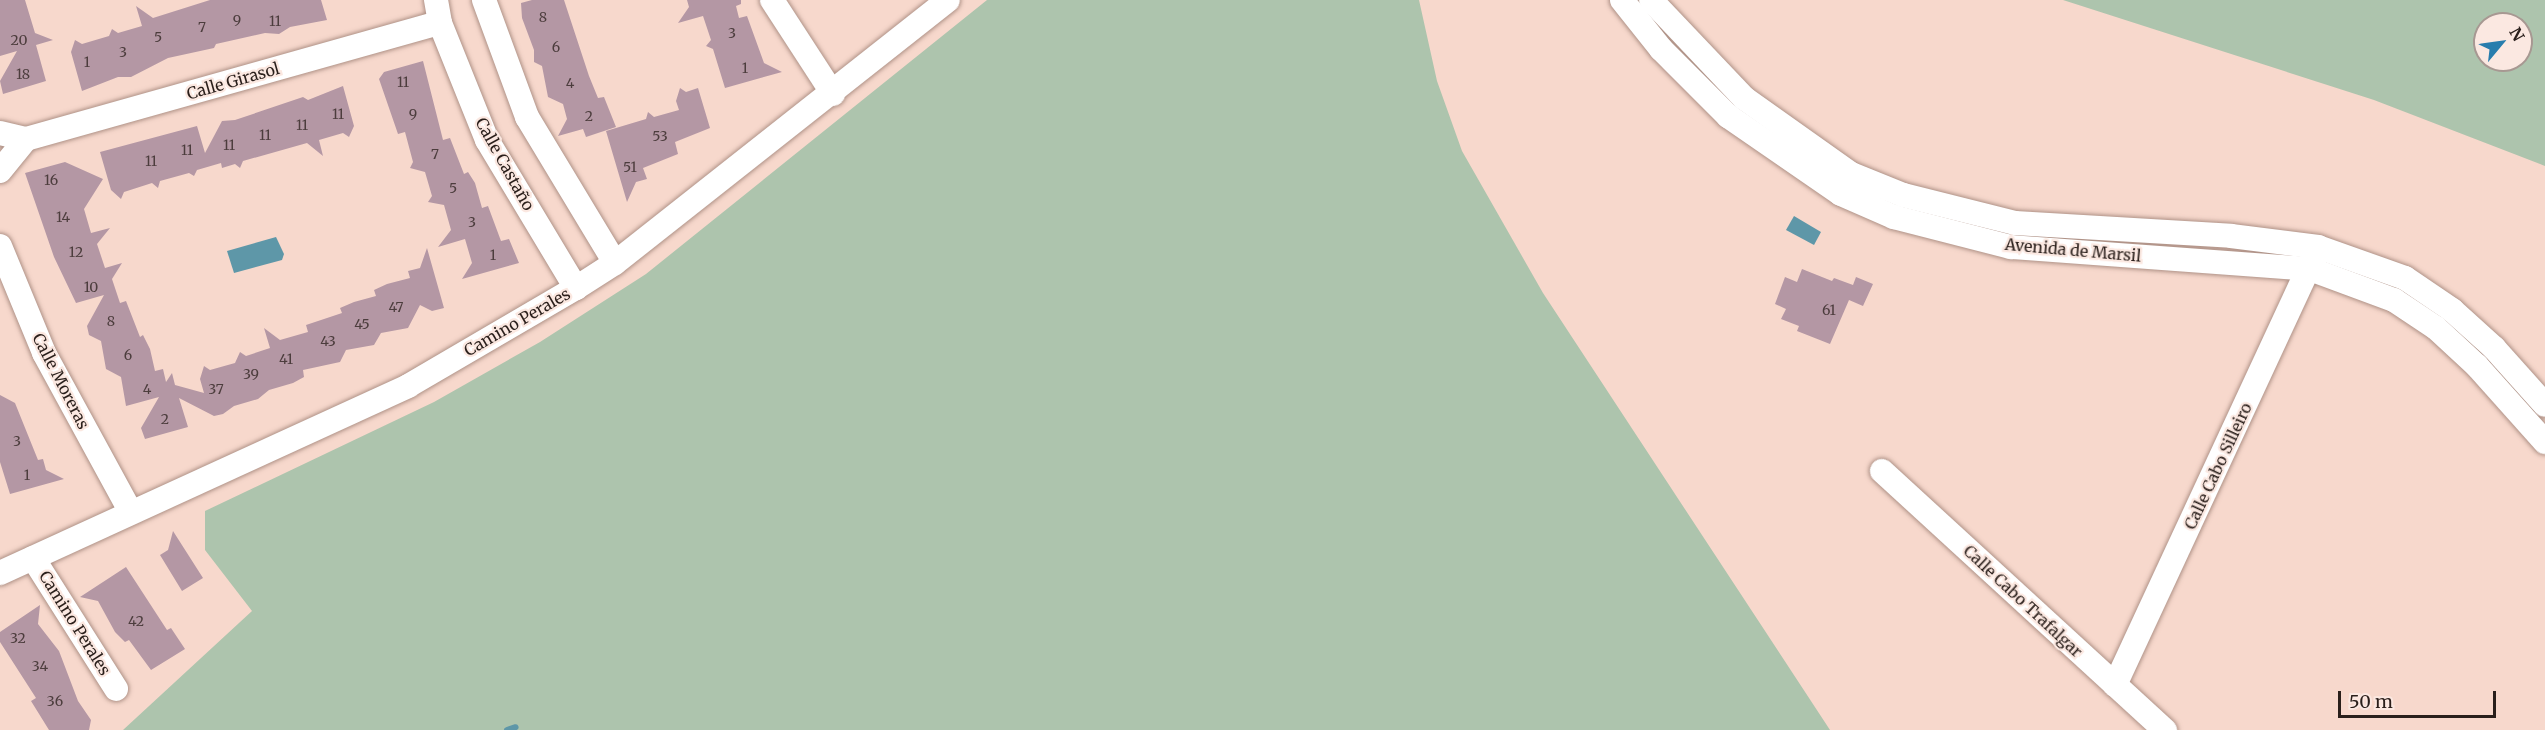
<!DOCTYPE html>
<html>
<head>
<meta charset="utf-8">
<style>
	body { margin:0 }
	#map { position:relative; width:2545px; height:730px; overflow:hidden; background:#f7d8cc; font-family:Merriweather,serif }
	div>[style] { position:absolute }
	.green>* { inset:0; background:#adc4ad }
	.water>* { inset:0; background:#5e97a8 }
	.stream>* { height:6px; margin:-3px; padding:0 3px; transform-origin:3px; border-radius:3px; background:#5e97a8 }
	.building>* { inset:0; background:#b497a4 }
	.roads { filter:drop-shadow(0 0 2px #af9287) drop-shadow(0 0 2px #af9287) }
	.minor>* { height:24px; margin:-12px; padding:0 12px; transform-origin:12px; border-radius:12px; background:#fff }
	span { translate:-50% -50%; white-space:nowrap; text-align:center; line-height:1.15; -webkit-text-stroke:4.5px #fbe8e1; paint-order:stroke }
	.number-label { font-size:14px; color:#4c3d3d }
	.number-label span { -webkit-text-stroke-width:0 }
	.street-label { font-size:16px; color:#2a1f1b }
	.north { position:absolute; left:2473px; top:12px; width:60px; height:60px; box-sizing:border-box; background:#fbe8e1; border:2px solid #a79892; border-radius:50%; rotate:61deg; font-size:16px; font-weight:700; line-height:24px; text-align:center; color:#2a1f1b }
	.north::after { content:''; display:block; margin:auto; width:21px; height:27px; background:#287dad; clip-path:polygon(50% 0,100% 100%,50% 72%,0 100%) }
	.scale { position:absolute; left:2338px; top:691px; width:158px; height:27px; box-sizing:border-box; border:3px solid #2a1f1b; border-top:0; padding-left:8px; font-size:18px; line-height:21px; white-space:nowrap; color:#2a1f1b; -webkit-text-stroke:4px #fbe8e1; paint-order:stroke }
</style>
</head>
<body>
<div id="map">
	<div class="green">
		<div style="clip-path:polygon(987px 0,1419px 0,1437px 81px,1462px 151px,1543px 293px,1830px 730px,123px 730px,252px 611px,205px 550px,205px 511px,434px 402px,540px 342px,646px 274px)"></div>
		<div style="clip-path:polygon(evenodd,2063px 0,2545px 0,2545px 166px,2374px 100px,2063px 0,2485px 24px,2521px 24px,2521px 60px,2485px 60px,2485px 24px)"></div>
	</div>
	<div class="water">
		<div style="clip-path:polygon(1794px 216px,1821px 232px,1814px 245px,1786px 230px)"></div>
		<div style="clip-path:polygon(276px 237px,284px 254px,282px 260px,234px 273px,227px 251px)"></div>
	</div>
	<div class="stream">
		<div style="left:507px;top:730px;width:9px;rotate:-18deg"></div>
	</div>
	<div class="building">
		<div style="clip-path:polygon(0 0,25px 0,35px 33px,53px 40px,36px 45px,46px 81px,3px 94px,0 81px,17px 51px,0 56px)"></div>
		<div style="clip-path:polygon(210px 0,321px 0,327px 20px,290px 27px,279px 34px,265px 33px,216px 44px,214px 48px,168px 58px,131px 77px,118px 77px,82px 91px,71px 52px,75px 40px,82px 44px,109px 36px,112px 29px,118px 33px,142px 26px,136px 6px,153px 18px)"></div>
		<div style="clip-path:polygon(532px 0,564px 0,589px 76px,598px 98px,604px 97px,616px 127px,586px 137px,583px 129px,558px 136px,567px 119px,563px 104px,548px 97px,542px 66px,534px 62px,534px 50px,522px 18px,521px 3px)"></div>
		<div style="clip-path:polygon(687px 0,741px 0,741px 4px,736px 6px,739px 18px,747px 16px,764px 63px,782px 72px,725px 88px,713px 49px,706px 46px,711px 40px,703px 16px,678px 23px,689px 7px)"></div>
		<div style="clip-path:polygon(423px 61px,443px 140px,450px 138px,464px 174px,468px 172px,475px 183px,482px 208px,488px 206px,501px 241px,509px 239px,519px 263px,462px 279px,472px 263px,465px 239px,438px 247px,451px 230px,444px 205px,428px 202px,432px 196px,425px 172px,410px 168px,413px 162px,405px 132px,398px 134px,379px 79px,384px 72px)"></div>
		<div style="clip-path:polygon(343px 86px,354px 126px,349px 137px,343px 133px,319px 140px,323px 156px,307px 143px,243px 161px,240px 168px,235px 164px,222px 168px,221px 163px,197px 170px,194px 176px,189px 173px,160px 181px,158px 188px,152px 183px,124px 192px,121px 199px,111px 190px,100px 152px,197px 126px,205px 153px,222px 121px,235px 120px,303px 97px,308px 100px)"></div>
		<div style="clip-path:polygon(680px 88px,686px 92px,698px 88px,710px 128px,675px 142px,678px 154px,643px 168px,647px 179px,636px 182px,627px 202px,606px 131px,646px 119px,648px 112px,654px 117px,679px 110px,676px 101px)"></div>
		<div style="clip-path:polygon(65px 162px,103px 179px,84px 209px,91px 233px,110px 228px,97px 244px,105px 268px,122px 263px,112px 279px,120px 303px,126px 301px,140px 337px,143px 335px,150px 349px,155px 371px,163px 369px,166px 382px,172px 373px,175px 385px,204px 393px,200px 379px,204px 366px,210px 370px,235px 363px,240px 352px,246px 356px,270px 348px,264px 328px,280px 340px,308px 332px,306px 325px,342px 313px,340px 308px,354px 302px,376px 296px,374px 290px,387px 284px,410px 278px,408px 271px,420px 268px,427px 248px,444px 308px,432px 311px,420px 305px,408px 328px,381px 333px,374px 345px,346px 350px,340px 362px,303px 370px,304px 377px,293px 383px,269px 390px,258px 399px,234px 406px,223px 414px,214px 416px,179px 398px,188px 427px,145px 439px,141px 428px,159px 397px,126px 406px,121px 377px,106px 369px,101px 341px,89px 335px,87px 326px,104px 295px,76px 303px,54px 257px,25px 173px)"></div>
		<div style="clip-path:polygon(1802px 269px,1832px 281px,1834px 278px,1853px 285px,1856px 277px,1873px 284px,1863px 306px,1849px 300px,1830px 344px,1797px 331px,1799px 326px,1781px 319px,1786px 309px,1775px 304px,1785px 277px,1797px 282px)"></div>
		<div style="clip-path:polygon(0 395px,15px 403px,38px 460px,43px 459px,46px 470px,64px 479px,10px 494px,0 462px)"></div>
		<div style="clip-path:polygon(173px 531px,203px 578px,182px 591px,160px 555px,168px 550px)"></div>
		<div style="clip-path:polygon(126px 567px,167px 630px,171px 628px,185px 649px,151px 670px,129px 640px,125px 642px,115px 632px,98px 601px,80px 597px)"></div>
		<div style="clip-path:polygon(40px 605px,38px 624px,59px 651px,78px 701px,91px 720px,89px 730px,49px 730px,31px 701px,36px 698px,0 642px,0 632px)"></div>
	</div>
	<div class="roads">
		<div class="minor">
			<div style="left:436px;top:0;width:23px;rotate:80deg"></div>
			<div style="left:440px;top:23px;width:126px;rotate:68.1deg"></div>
			<div style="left:487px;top:140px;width:173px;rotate:59deg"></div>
			<div style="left:484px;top:0;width:125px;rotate:69.8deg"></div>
			<div style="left:527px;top:117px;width:170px;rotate:58.9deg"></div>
			<div style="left:772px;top:0;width:112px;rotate:57deg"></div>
			<div style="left:1622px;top:0;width:63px;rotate:51.5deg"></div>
			<div style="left:1661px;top:49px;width:95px;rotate:45deg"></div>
			<div style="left:1728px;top:116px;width:137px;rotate:34.6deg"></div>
			<div style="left:1841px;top:194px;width:58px;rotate:23.5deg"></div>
			<div style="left:1894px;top:217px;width:121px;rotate:14.4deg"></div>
			<div style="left:2011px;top:247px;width:300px;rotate:4.2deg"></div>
			<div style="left:2310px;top:269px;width:90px;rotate:20.3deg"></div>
			<div style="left:2394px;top:300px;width:50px;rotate:33.7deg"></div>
			<div style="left:2436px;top:328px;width:56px;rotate:42.8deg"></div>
			<div style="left:2477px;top:366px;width:102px;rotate:48.2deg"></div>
			<div style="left:1651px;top:0;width:135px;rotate:46.5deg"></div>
			<div style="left:1744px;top:98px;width:131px;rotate:35.4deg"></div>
			<div style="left:1851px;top:174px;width:56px;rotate:22deg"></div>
			<div style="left:1903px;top:195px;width:115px;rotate:14deg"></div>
			<div style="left:2015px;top:223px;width:216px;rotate:3.4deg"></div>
			<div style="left:2231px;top:236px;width:88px;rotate:7.2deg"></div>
			<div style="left:2318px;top:247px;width:92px;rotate:19.6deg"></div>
			<div style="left:2405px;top:278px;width:57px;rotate:34.2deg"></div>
			<div style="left:2452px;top:310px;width:57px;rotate:42.1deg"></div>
			<div style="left:2494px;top:348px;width:76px;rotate:48.2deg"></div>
			<div style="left:0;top:133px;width:27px;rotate:13deg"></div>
			<div style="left:26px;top:139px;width:430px;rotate:-15.7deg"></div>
			<div style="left:0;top:171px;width:41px;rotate:-50.9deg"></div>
			<div style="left:0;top:246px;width:116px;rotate:67.6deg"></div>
			<div style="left:44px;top:353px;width:180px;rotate:61.4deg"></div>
			<div style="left:1882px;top:471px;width:384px;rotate:42.5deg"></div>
			<div style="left:33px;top:558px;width:155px;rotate:57.6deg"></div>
			<div style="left:0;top:573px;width:449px;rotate:-24.6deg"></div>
			<div style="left:408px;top:386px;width:194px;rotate:-30.3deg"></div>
			<div style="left:576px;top:288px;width:46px;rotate:-32.7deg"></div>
			<div style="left:615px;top:263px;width:424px;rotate:-38.3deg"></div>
			<div style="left:2115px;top:685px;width:474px;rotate:-65.1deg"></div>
		</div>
	</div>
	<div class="number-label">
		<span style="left:543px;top:17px">8</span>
		<span style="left:237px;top:20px">9</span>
		<span style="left:275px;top:21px">11</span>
		<span style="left:202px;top:27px">7</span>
		<span style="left:732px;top:33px">3</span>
		<span style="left:158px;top:37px">5</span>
		<span style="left:19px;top:40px">20</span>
		<span style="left:556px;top:47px">6</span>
		<span style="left:123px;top:52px">3</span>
		<span style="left:87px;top:62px">1</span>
		<span style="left:745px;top:68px">1</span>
		<span style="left:23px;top:74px">18</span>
		<span style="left:403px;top:82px">11</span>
		<span style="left:570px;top:83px">4</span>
		<span style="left:338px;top:114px">11</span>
		<span style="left:413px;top:114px">9</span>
		<span style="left:589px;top:116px">2</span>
		<span style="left:302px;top:125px">11</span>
		<span style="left:265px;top:135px">11</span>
		<span style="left:660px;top:136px">53</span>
		<span style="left:229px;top:145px">11</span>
		<span style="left:187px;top:150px">11</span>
		<span style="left:435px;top:154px">7</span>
		<span style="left:151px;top:161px">11</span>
		<span style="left:630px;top:167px">51</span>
		<span style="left:51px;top:180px">16</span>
		<span style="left:453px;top:188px">5</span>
		<span style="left:63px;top:217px">14</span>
		<span style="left:472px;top:222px">3</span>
		<span style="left:76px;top:252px">12</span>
		<span style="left:493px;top:255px">1</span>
		<span style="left:91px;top:287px">10</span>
		<span style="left:396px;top:307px">47</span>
		<span style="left:1829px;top:310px">61</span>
		<span style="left:111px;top:321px">8</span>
		<span style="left:362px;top:324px">45</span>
		<span style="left:328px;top:341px">43</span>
		<span style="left:128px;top:355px">6</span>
		<span style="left:286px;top:359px">41</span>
		<span style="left:251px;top:374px">39</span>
		<span style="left:147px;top:389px">4</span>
		<span style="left:216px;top:389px">37</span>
		<span style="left:165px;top:419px">2</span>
		<span style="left:17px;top:441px">3</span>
		<span style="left:27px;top:475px">1</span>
		<span style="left:136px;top:621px">42</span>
		<span style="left:18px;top:638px">32</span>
		<span style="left:40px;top:666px">34</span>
		<span style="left:55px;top:701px">36</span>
	</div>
	<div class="street-label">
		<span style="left:233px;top:81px;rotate:-16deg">Calle Girasol</span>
		<span style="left:505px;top:164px;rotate:61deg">Calle Castaño</span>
		<span style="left:2073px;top:250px;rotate:5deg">Avenida de Marsil</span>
		<span style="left:517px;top:322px;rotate:-30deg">Camino Perales</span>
		<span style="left:61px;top:381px;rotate:63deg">Calle Moreras</span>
		<span style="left:2218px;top:466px;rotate:-65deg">Calle Cabo Silleiro</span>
		<span style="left:2023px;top:601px;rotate:43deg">Calle Cabo Trafalgar</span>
		<span style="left:75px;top:623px;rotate:58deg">Camino Perales</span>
	</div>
	<div class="north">N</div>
	<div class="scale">50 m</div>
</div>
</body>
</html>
